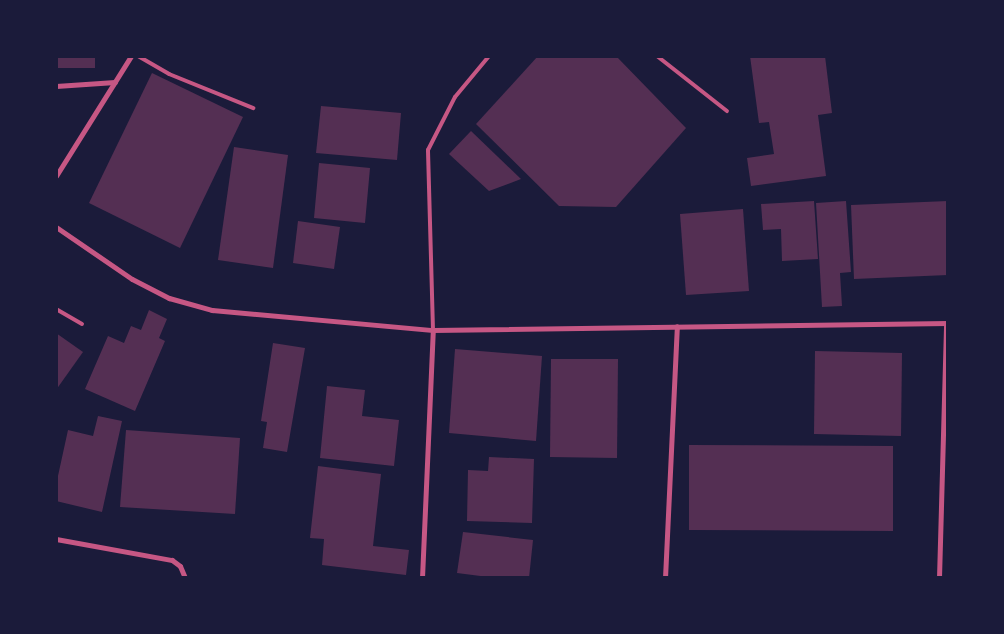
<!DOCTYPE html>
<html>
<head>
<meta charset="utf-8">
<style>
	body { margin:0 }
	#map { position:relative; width:1004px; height:634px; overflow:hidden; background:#1b1b3a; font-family:"Fira Sans Condensed",sans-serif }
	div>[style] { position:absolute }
	.building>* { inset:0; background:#542f53 }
	.service>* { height:4px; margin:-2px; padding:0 2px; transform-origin:2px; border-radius:2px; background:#c65784 }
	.minor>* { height:5px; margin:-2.5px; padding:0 2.5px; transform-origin:2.5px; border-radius:2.5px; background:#c65784 }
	span { translate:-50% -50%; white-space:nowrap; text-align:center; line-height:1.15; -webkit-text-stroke:5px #1b1b3a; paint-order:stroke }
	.frame { position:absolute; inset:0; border:58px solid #1b1b3a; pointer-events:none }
</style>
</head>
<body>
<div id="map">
	<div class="building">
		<div style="clip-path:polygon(56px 56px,95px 56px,95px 68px,56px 68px)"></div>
		<div style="clip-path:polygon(538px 56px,616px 56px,686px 128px,616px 207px,559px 206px,476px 124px)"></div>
		<div style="clip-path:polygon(750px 56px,825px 56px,832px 113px,818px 115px,826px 176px,751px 186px,747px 158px,774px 154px,769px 122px,759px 123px)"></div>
		<div style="clip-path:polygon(152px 73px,243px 117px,180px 248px,89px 203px)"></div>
		<div style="clip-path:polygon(321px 106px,401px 113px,397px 160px,316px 153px)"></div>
		<div style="clip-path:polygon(471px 131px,521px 179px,489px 191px,449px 154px)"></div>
		<div style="clip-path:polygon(234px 147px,288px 155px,273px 268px,218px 260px)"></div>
		<div style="clip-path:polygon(319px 163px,370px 168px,365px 223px,314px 218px)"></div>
		<div style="clip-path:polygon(814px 201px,818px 259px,782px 261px,781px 229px,763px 230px,761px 204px)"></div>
		<div style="clip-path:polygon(846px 201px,851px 272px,840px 273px,842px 306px,822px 307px,816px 203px)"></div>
		<div style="clip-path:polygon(948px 201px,948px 275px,854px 279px,851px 205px)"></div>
		<div style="clip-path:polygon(743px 209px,749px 291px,686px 295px,680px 214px)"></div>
		<div style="clip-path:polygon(298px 221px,340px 227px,334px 269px,293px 263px)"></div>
		<div style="clip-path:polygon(149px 310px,167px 319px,159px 338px,165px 341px,135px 411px,85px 389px,108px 336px,124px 343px,131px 326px,141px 330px)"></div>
		<div style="clip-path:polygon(56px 333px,83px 352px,56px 390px)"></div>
		<div style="clip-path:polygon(273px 343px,305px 348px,287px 452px,263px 448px,267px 422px,261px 421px)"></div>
		<div style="clip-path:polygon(455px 349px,542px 356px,536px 441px,449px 433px)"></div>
		<div style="clip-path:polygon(815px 351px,902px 353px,901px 436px,814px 434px)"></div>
		<div style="clip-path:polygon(551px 359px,618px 359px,617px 458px,550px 457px)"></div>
		<div style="clip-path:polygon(327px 386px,365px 390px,362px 416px,399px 420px,394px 466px,320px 458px)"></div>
		<div style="clip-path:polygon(98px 416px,122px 421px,102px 512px,56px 501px,56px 485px,68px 430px,93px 436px)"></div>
		<div style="clip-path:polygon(126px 430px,240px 438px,235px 514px,120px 507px)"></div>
		<div style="clip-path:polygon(689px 445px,893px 446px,893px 531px,689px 530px)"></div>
		<div style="clip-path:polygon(489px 457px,534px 459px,532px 523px,467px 521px,468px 470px,488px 471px)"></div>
		<div style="clip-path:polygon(318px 466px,381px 474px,373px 546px,409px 550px,406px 575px,322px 565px,324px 539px,310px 538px)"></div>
		<div style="clip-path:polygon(463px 532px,533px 540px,529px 578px,496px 578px,457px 573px)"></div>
	</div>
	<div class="service">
		<div style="left:138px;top:56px;width:36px;rotate:30deg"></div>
		<div style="left:169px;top:74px;width:91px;rotate:22deg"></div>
		<div style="left:657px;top:56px;width:89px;rotate:38.2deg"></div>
		<div style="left:56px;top:309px;width:30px;rotate:30deg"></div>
		<div style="left:433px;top:330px;width:180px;rotate:-91.6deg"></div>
		<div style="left:428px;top:150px;width:59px;rotate:-63deg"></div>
		<div style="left:455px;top:97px;width:53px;rotate:-50.3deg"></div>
	</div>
	<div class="minor">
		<div style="left:56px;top:86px;width:59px;rotate:-3.9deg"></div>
		<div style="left:56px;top:176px;width:142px;rotate:-58deg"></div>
		<div style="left:56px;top:227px;width:92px;rotate:34.4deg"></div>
		<div style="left:132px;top:279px;width:42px;rotate:27.2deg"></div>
		<div style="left:169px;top:298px;width:45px;rotate:15.6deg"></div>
		<div style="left:212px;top:310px;width:222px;rotate:5.2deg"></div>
		<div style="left:433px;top:330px;width:515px;rotate:-0.78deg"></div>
		<div style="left:56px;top:539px;width:118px;rotate:10.3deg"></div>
		<div style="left:172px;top:560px;width:10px;rotate:37deg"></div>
		<div style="left:180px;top:566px;width:13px;rotate:67deg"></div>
		<div style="left:422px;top:578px;width:248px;rotate:-87.5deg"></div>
		<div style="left:665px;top:578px;width:252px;rotate:-87.3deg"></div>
		<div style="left:939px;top:578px;width:254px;rotate:-88.4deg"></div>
	</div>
	<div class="frame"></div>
</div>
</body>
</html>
